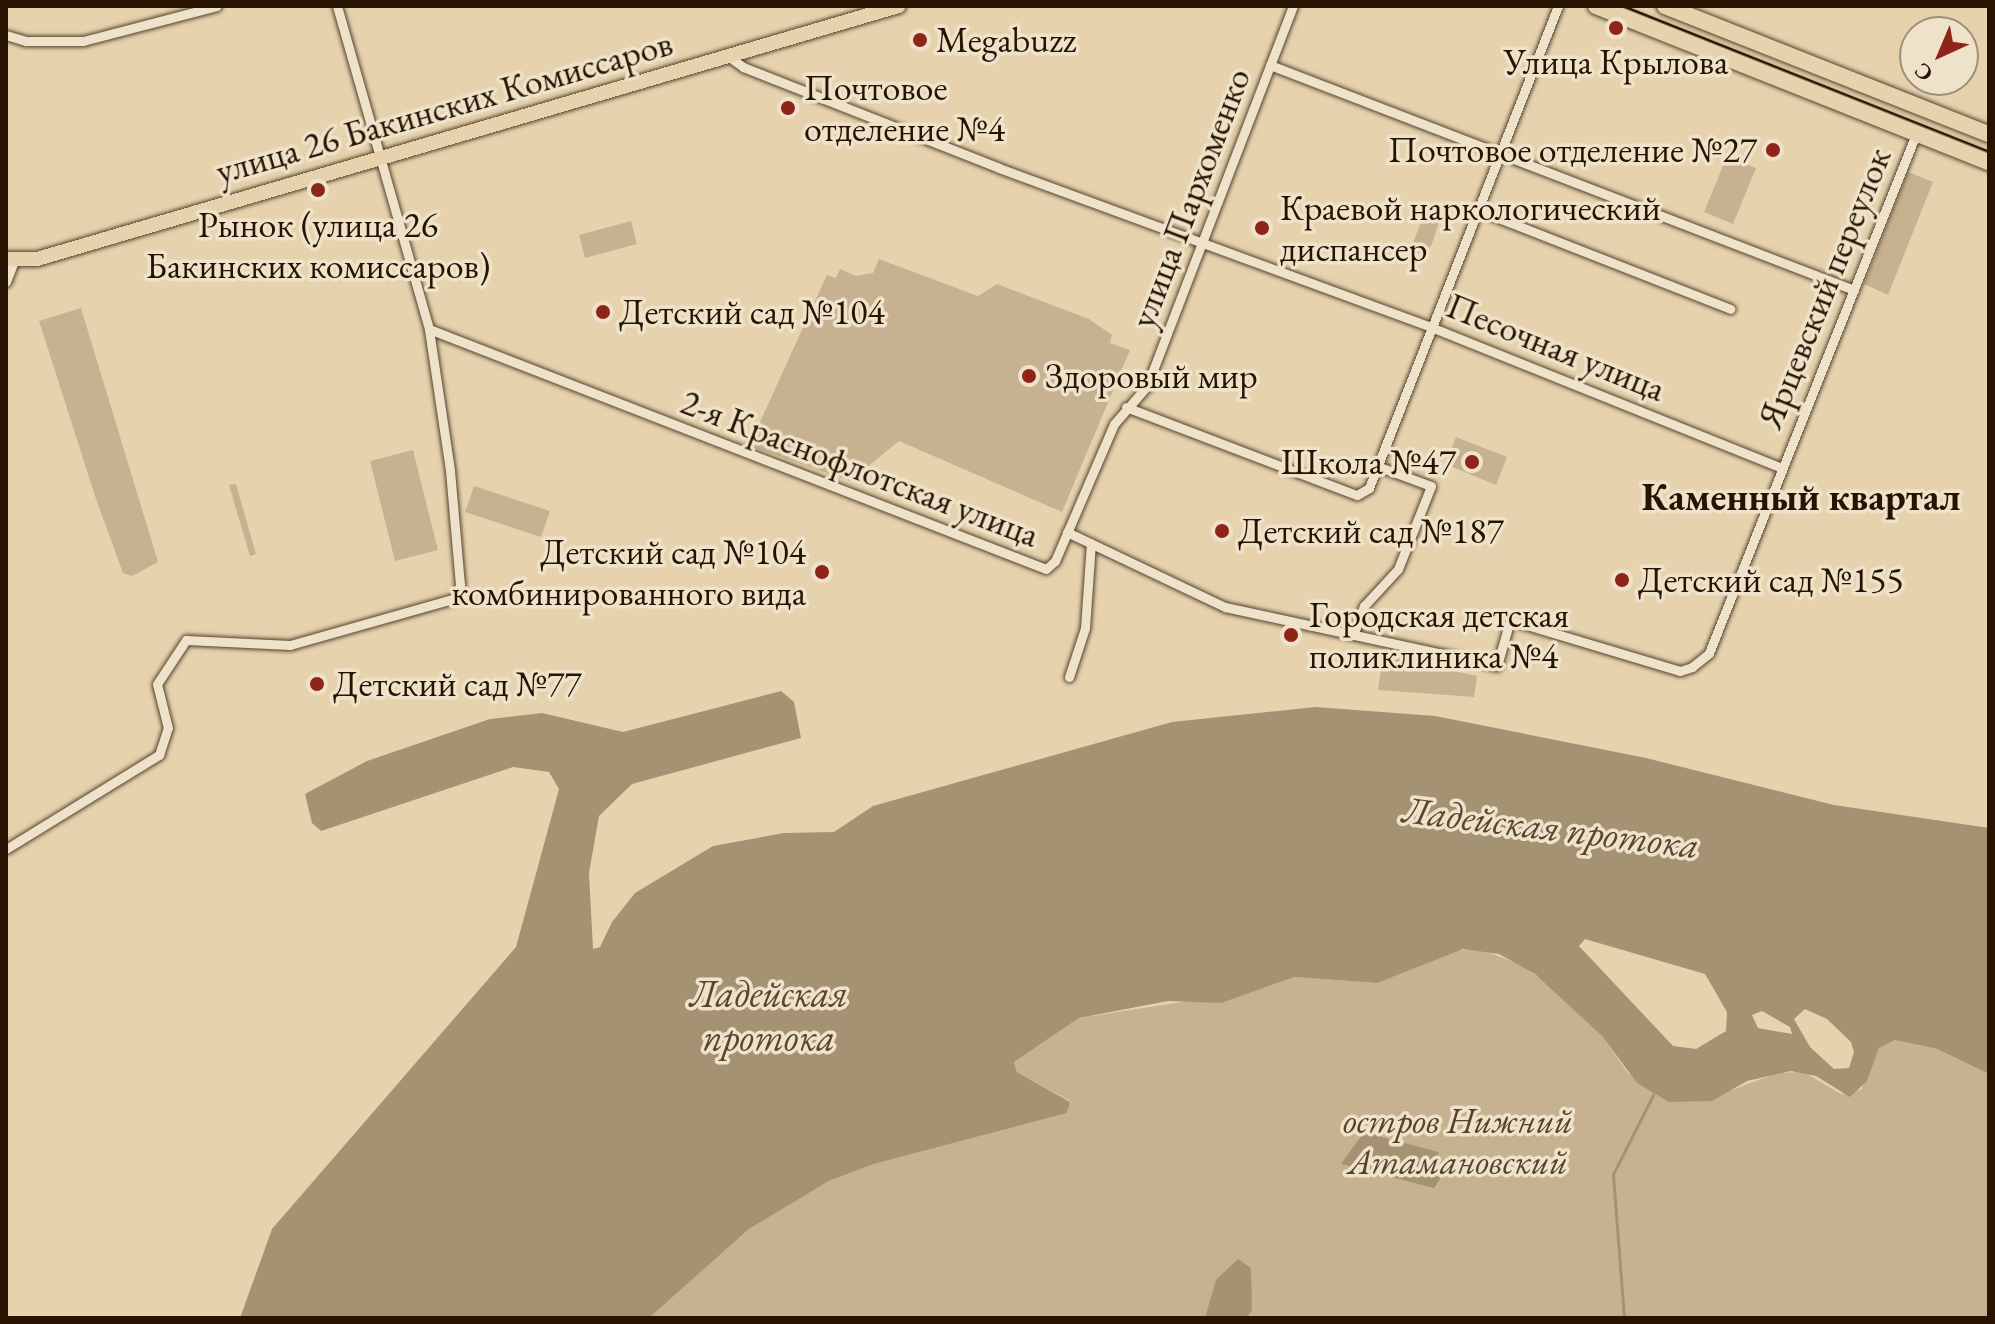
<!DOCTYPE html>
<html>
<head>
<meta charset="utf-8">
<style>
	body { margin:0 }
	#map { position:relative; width:1995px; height:1324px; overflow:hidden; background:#e6d3ae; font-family:"EB Garamond",serif }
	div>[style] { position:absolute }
	.green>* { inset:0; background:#c6b290 }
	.water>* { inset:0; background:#a59273 }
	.stream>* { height:3px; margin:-1.5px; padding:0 1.5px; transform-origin:1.5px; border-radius:1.5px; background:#a59273 }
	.roads { filter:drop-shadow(0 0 2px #57432c) drop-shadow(0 0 2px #57432c) }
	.minor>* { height:9px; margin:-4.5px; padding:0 4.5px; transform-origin:4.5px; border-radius:4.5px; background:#efe2ca }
	.primary>* { height:14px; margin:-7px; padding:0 7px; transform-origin:7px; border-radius:7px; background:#e6d3ae }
	.trunk>* { height:16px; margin:-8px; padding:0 8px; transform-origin:8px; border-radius:8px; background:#e6d3ae }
	.tram>* { height:2px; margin:-1px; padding:0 1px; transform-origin:1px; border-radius:1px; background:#271300 }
	.dots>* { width:22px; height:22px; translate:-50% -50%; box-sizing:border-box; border:4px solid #efe2ca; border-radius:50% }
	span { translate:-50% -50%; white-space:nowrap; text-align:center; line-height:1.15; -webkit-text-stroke:7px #efe2ca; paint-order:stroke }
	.poi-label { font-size:36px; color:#271300 }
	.left { translate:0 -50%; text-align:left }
	.right { translate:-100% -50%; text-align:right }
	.street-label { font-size:36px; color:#271300 }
	.park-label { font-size:36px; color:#57432b; font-style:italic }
	.neighbourhood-label { font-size:38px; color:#271300; font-weight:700 }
	.water-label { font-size:38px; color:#59462e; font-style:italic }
	.frame { position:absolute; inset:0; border:8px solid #271300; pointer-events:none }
	.north { position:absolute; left:1899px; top:16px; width:80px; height:80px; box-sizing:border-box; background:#efe2ca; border:2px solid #9f8f79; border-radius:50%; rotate:224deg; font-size:22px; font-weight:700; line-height:32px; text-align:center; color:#271300 }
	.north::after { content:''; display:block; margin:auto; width:28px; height:36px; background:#8f2418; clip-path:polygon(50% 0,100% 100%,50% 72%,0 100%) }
</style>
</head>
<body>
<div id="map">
	<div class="green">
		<div style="clip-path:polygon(1727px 156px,1756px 168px,1733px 224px,1704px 212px)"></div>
		<div style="clip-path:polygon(1908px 172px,1933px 182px,1888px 295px,1864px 284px)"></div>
		<div style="clip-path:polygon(1426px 209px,1442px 214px,1431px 246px,1418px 254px,1410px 251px)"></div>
		<div style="clip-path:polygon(631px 221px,637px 244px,585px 258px,579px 235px)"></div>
		<div style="clip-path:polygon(879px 259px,978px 296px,997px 284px,1089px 319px,1112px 335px,1110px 343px,1130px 350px,1062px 512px,899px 441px,850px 481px,744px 444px,748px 433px,754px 435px,827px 275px,836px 278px,840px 269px,856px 276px,873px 273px)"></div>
		<div style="clip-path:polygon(81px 308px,158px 562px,132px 576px,123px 573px,96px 499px,39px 321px)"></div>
		<div style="clip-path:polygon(1456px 437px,1507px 457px,1496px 485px,1445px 464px)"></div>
		<div style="clip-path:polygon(413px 450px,438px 550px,395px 561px,370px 461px)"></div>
		<div style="clip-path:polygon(236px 484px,256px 554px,250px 556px,229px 485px)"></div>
		<div style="clip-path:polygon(474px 486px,550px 511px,541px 537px,465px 512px)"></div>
		<div style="clip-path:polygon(1383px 655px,1477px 676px,1474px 697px,1378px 690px)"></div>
		<div style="clip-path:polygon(1477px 948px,1519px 964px,1553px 987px,1602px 1036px,1628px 1073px,1729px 1091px,1777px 1073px,1804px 1072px,1841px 1094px,1861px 1090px,1879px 1048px,1895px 1040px,1937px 1049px,1989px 1074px,1989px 1318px,649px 1318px,749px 1229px,829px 1181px,874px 1164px,1067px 1113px,1070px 1101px,1017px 1072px,1014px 1062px,1079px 1018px,1246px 992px,1294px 977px,1377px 983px,1446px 952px)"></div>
	</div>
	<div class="water">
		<div style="clip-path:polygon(evenodd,781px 691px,794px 702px,801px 738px,632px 784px,599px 816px,589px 873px,593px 949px,600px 947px,612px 922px,635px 893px,713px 846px,784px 833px,834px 832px,873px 806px,1172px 722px,1316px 707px,1435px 716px,1646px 758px,1834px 805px,1989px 828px,1989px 1074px,1937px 1049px,1895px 1040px,1879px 1048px,1867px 1081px,1850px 1097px,1816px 1076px,1791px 1071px,1747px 1081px,1712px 1101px,1669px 1102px,1637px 1083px,1602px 1036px,1535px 974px,1499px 954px,1463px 949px,1377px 983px,1294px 977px,1221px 1003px,1168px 1001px,1079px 1018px,1014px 1062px,1017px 1072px,1070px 1102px,1067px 1113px,874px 1164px,829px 1181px,749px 1229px,649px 1318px,240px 1318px,272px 1229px,516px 947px,559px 789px,549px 772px,513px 767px,321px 831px,312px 823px,305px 794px,367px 761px,490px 719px,542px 713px,623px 732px,781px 691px,1585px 939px,1705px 974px,1727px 1012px,1726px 1031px,1696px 1049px,1673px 1046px,1579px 946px,1585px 939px,781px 691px,1805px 1009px,1827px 1019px,1851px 1042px,1854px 1052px,1849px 1068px,1834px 1069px,1810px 1047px,1794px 1019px,1805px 1009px,781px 691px,1762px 1011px,1790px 1027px,1792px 1034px,1758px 1028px,1752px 1015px,1762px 1011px)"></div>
		<div style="clip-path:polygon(1364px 1132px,1438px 1152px,1440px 1179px,1434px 1188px,1341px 1164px)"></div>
		<div style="clip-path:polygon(1238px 1259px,1251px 1268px,1252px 1310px,1247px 1318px,1205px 1318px,1216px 1280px)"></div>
	</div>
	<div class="stream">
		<div style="left:1624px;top:1318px;width:144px;rotate:-94.4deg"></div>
		<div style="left:1613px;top:1174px;width:89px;rotate:-63.1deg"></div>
	</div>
	<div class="roads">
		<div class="minor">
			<div style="left:6px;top:35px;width:21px;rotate:17deg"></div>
			<div style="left:26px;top:41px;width:57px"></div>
			<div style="left:83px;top:41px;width:138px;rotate:-14.6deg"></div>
			<div style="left:728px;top:56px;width:19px;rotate:36deg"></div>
			<div style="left:743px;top:67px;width:275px;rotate:21.5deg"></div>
			<div style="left:999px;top:168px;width:460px;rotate:20.2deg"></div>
			<div style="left:1431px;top:327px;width:378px;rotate:21.9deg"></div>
			<div style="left:1270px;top:65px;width:626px;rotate:21.07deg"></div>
			<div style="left:1478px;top:210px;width:271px;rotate:21.4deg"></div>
			<div style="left:6px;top:282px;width:22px;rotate:-69deg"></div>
			<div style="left:429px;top:329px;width:662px;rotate:21.25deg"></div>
			<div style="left:1046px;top:569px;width:12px;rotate:-42deg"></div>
			<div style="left:1055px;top:561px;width:149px;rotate:-66.7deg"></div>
			<div style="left:1114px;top:424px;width:50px;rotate:-49deg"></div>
			<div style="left:1147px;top:386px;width:407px;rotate:-69deg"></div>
			<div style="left:1126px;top:407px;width:247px;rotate:20.9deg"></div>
			<div style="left:1357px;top:495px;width:14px;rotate:-30deg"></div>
			<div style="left:1369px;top:488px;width:518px;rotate:-68.59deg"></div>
			<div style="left:1067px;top:532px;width:175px;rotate:25.4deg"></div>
			<div style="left:1225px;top:607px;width:278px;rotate:12.2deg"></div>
			<div style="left:1497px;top:666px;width:48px;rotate:-74.2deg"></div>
			<div style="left:1510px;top:620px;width:177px;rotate:16.7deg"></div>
			<div style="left:1680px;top:671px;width:13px;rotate:-18deg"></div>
			<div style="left:1692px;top:667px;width:22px;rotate:-39deg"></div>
			<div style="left:1709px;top:653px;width:559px;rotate:-68.26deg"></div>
			<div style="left:1354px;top:633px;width:29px;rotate:-70deg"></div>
			<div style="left:1364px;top:606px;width:50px;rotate:-47.4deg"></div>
			<div style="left:1398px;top:569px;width:89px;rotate:-68.3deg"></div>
			<div style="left:1431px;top:486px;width:58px;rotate:-159.7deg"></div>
			<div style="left:1069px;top:677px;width:52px;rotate:-71.9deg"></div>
			<div style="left:1085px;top:628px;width:85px;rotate:-86deg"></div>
			<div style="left:6px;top:849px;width:180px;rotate:-31.6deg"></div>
			<div style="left:159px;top:755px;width:28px;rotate:-72deg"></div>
			<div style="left:168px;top:728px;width:45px;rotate:-104deg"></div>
			<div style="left:157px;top:684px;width:53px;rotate:-56.6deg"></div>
			<div style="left:186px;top:640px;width:104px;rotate:2.8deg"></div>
			<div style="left:290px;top:645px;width:173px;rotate:-15.8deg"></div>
			<div style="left:456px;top:598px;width:14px;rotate:-73deg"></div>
			<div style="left:460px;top:585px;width:115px;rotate:-95deg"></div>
			<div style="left:450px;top:470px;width:143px;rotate:-98.5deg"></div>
			<div style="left:429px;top:329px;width:336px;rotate:-105.9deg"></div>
		</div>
		<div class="primary">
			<div style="left:6px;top:259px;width:31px"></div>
			<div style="left:37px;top:259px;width:898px;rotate:-16.36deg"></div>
		</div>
		<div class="trunk">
			<div style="left:1596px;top:6px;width:423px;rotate:21.7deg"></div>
			<div style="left:1665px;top:6px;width:348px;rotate:21.6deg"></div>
		</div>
	</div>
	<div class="tram">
		<div style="left:1623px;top:6px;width:394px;rotate:21.7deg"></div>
	</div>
	<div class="dots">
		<div style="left:1616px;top:28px;background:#8f2418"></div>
		<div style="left:920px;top:40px;background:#8f2418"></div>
		<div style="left:788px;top:108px;background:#8f2418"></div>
		<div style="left:1773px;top:150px;background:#8f2418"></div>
		<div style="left:318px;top:190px;background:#8f2418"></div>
		<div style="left:1262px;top:228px;background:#8f2418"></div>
		<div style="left:603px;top:312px;background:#8f2418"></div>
		<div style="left:1029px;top:376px;background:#8f2418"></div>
		<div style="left:1472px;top:462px;background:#8f2418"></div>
		<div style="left:1222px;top:531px;background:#8f2418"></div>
		<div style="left:822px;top:572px;background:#8f2418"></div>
		<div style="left:1622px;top:580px;background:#8f2418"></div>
		<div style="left:1291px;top:635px;background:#8f2418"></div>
		<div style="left:317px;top:684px;background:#8f2418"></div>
	</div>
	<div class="poi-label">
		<span class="left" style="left:936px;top:40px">Megabuzz</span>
		<span style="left:1616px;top:62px">Улица Крылова</span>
		<span class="left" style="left:804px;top:108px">Почтовое<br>отделение №4</span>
		<span class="right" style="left:1757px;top:150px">Почтовое отделение №27</span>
		<span class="left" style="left:1280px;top:228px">Краевой наркологический<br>диспансер</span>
		<span style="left:318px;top:245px">Рынок (улица 26<br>Бакинских комиссаров)</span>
		<span class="left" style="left:619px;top:312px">Детский сад №104</span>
		<span class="left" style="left:1045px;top:376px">Здоровый мир</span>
		<span class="right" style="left:1456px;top:462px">Школа №47</span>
		<span class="left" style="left:1238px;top:531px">Детский сад №187</span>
		<span class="right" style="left:806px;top:572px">Детский сад №104<br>комбинированного вида</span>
		<span class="left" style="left:1638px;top:580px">Детский сад №155</span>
		<span class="left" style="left:1309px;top:635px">Городская детская<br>поликлиника №4</span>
		<span class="left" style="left:333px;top:684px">Детский сад №77</span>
	</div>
	<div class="street-label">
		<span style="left:444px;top:107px;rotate:-16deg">улица 26 Бакинских Комиссаров</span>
		<span style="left:1190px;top:198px;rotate:-69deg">улица Пархоменко</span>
		<span style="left:1824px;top:288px;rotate:-68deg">Ярцевский переулок</span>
		<span style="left:1556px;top:347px;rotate:22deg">Песочная улица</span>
		<span style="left:860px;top:468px;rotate:21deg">2-я Краснофлотская улица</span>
	</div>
	<div class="park-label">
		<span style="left:1458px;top:1141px">остров Нижний<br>Атамановский</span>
	</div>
	<div class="neighbourhood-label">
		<span style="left:1801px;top:497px">Каменный квартал</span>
	</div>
	<div class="water-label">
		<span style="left:1551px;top:827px;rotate:7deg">Ладейская протока</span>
		<span style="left:769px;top:1015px">Ладейская<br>протока</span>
	</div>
	<div class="frame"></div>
	<div class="north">С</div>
</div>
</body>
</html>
